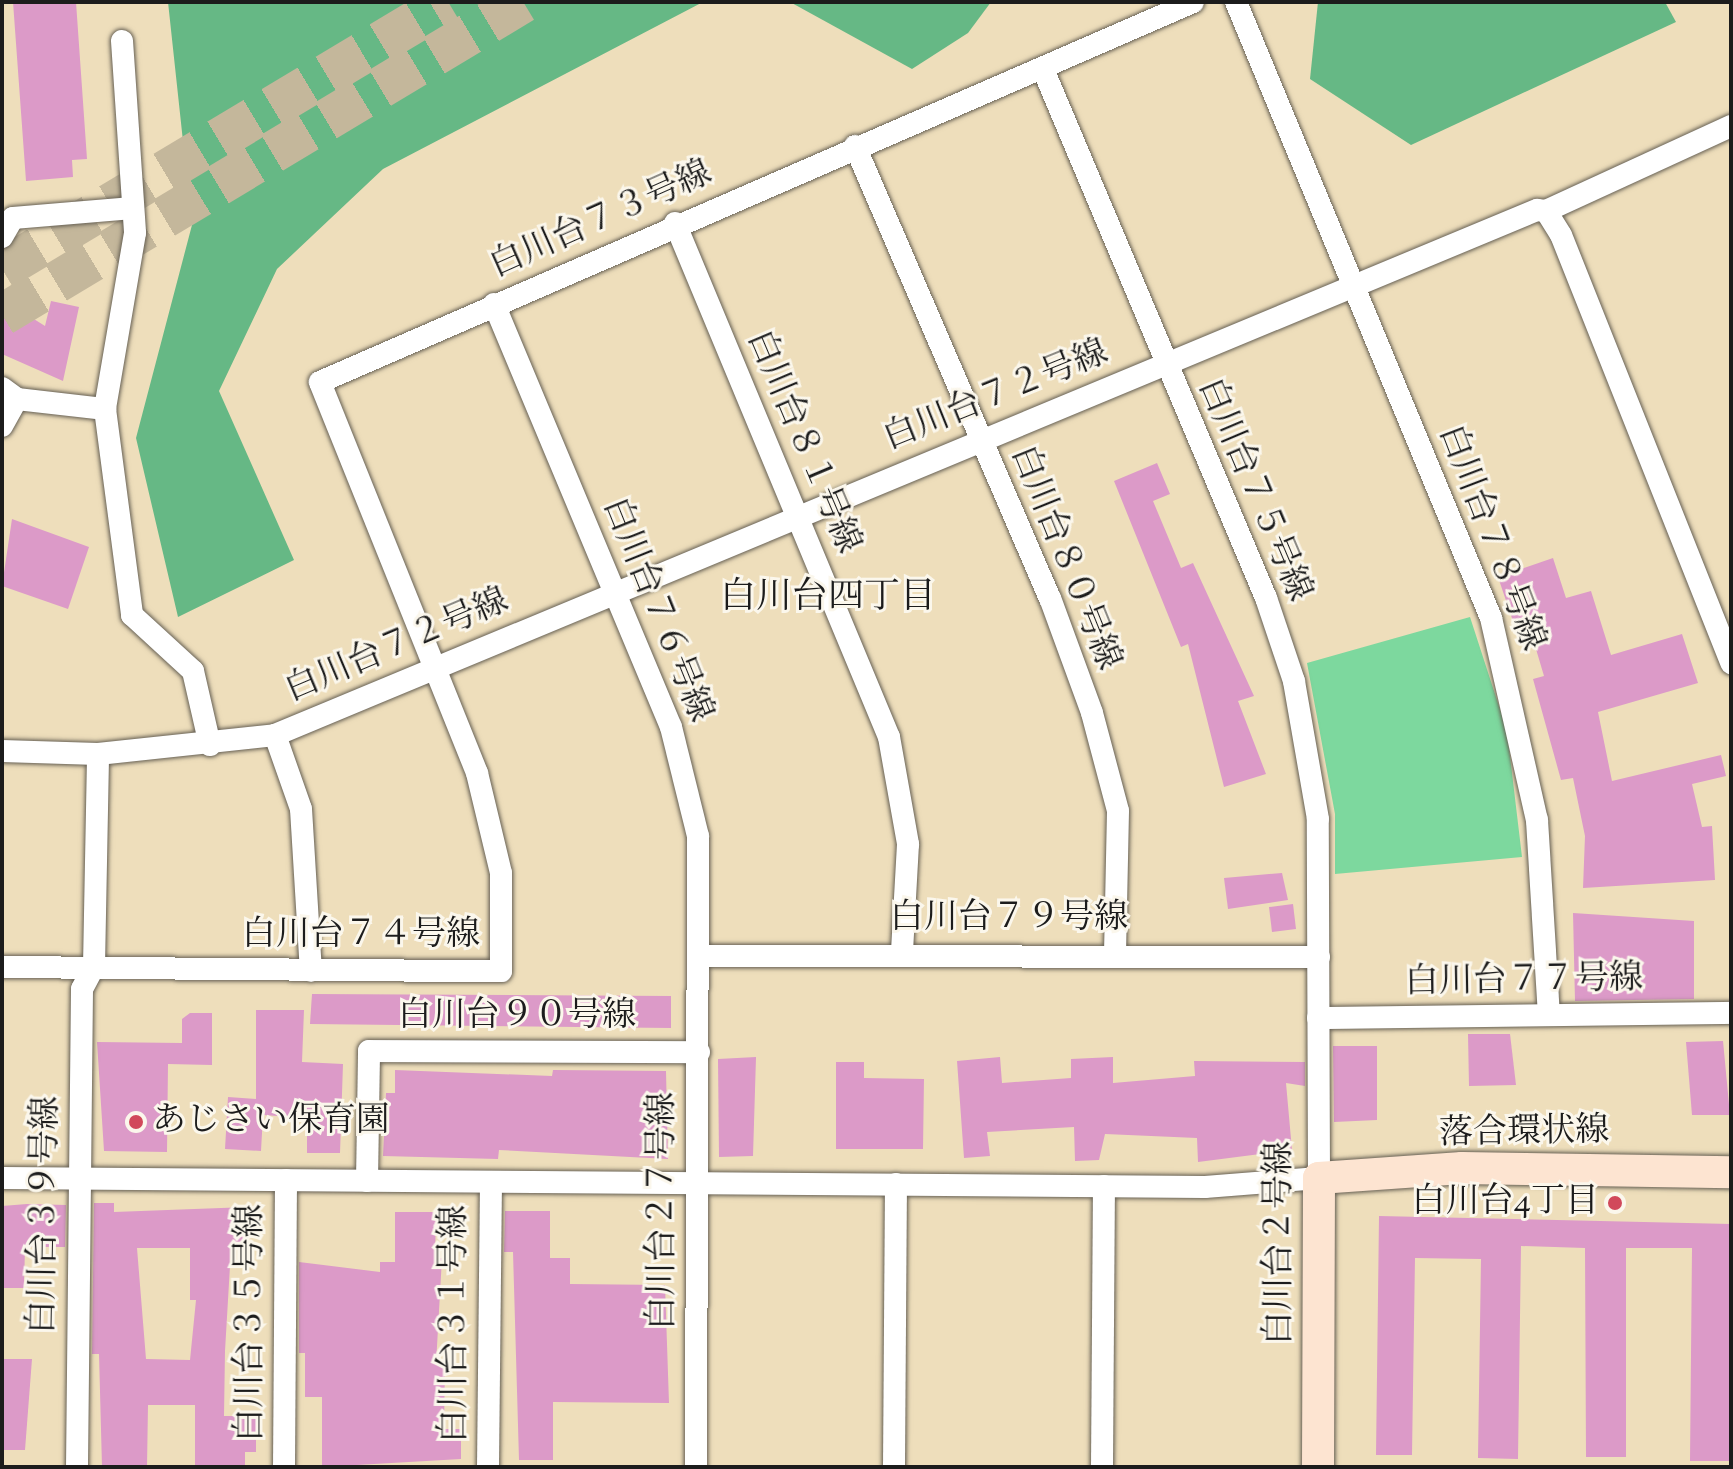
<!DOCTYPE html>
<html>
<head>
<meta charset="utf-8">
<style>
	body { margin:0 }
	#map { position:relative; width:1733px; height:1469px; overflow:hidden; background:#eedebb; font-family:"Sorts Mill Goudy","Noto Serif JP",serif }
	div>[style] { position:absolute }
	.green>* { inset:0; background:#7dd89e }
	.forest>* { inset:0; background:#66b885 }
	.building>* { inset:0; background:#dc9ac8 }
	.highway-tunnel>* { height:42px; margin-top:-21px; transform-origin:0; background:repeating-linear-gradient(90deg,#c4b79b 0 42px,transparent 0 63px) }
	.roads { filter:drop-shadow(0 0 2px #666054) drop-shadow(0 0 2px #666054) }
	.street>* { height:22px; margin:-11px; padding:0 11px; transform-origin:11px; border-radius:11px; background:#fff }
	.secondary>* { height:32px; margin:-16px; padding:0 16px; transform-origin:16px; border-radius:16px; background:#fde4d1 }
	.dots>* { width:22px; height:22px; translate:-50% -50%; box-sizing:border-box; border:4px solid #fbf7ec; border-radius:50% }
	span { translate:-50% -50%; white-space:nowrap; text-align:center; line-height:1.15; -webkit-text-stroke:6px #fbf7ec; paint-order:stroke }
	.street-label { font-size:34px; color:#1c1c1c }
	.poi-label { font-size:34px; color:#1c1c1c }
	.left { translate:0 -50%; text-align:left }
	.right { translate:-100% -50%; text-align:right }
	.neighbourhood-label { font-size:36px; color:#1c1c1c }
	.frame { position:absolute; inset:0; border:4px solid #1c1c1c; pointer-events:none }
</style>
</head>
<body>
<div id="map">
	<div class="green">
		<div style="clip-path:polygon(1470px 617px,1507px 731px,1522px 857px,1335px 874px,1335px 814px,1307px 663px)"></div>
	</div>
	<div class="forest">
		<div style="clip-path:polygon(168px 2px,703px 2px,383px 169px,277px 269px,219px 391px,294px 560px,178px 617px,136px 438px,192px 225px)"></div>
		<div style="clip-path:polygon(790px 2px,991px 2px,968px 33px,912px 69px)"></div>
		<div style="clip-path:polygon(1318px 2px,1665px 2px,1676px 22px,1411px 145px,1310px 79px)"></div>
	</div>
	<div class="building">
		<div style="clip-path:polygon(13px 2px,76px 2px,87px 159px,72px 160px,73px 177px,26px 181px)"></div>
		<div style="clip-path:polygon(2px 299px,45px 326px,51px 301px,79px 307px,63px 381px,2px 354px)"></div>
		<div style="clip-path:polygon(1157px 463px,1170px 494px,1153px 501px,1181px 568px,1193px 563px,1254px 696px,1238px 701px,1266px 774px,1224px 787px,1188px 644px,1181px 647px,1114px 481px)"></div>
		<div style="clip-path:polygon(12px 519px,89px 547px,68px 609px,2px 586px)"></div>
		<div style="clip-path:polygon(1553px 558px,1566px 598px,1591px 591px,1611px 655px,1682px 634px,1698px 683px,1598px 712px,1612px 781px,1721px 755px,1726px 776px,1692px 784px,1702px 827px,1712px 826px,1715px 880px,1583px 888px,1585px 836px,1573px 778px,1561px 780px,1533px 679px,1544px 676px,1530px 629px,1517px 633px,1498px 577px)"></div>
		<div style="clip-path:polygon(1282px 873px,1288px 900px,1228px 909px,1224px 878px)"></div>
		<div style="clip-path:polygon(1293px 904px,1296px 929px,1272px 932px,1269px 907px)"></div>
		<div style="clip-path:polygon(1573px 913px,1694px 921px,1694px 999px,1575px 1001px)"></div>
		<div style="clip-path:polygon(312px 994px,671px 996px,671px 1028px,310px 1024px)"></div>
		<div style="clip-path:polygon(256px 1010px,304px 1010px,302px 1062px,343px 1064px,340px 1153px,307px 1153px,307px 1118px,263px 1115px,261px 1151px,225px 1149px,228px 1097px,256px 1099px)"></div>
		<div style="clip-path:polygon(190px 1013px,212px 1013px,212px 1065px,168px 1064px,167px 1152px,104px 1151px,97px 1042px,182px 1043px,182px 1019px)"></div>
		<div style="clip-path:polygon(1468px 1034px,1510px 1034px,1516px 1085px,1469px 1086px)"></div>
		<div style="clip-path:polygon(1723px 1041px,1730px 1115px,1692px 1115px,1686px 1042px)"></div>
		<div style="clip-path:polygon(1333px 1046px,1377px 1046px,1377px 1120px,1334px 1122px)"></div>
		<div style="clip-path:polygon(756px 1057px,753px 1156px,719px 1157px,718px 1059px)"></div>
		<div style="clip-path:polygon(1000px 1057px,1002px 1083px,1071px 1078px,1071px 1059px,1113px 1057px,1113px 1083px,1195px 1076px,1194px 1061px,1305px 1062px,1305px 1086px,1286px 1083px,1292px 1150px,1198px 1162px,1197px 1138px,1105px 1134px,1099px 1160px,1075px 1161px,1074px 1127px,987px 1132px,990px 1156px,964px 1158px,957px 1061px)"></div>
		<div style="clip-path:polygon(836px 1062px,864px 1062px,864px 1078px,924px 1079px,923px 1149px,836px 1149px)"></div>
		<div style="clip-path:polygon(395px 1070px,552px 1076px,553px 1070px,666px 1071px,668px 1159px,499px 1150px,498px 1159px,383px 1156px,386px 1093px,395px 1093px)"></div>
		<div style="clip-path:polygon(evenodd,94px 1203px,114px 1203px,114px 1212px,248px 1207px,248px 1248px,231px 1249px,225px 1351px,224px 1416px,256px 1416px,256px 1452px,245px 1452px,245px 1467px,195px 1467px,195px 1405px,148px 1405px,147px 1467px,102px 1467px,99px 1354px,92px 1354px,94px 1203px,137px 1248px,190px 1248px,190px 1300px,196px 1300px,190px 1360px,146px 1359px,137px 1248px)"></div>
		<div style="clip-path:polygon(27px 1204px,66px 1205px,65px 1247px,25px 1247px,24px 1288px,2px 1288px,2px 1206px)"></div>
		<div style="clip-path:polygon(505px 1211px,550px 1211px,550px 1258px,570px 1258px,570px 1284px,665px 1285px,669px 1403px,553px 1402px,553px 1460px,519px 1460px,513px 1252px,504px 1252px)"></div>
		<div style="clip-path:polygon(395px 1212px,436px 1212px,435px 1258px,442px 1258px,436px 1364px,445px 1364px,444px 1429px,461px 1429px,461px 1459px,322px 1467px,322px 1397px,305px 1397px,305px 1353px,299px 1353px,299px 1262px,380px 1272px,380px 1262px,395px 1262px)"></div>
		<div style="clip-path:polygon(1379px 1216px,1731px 1224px,1729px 1461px,1690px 1461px,1692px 1248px,1626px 1248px,1626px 1457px,1586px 1457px,1585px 1248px,1521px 1246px,1518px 1459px,1478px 1458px,1481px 1259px,1415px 1258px,1412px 1455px,1376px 1455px)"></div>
		<div style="clip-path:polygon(2px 1359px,32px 1359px,25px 1450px,2px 1450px)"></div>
	</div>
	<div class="highway-tunnel">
		<div style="left:2px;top:269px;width:520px;rotate:-30.91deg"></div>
		<div style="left:2px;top:315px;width:608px;rotate:-31deg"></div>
	</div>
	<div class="roads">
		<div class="street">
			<div style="left:1236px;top:2px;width:667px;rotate:67.51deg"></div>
			<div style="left:1491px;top:618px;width:207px;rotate:77.2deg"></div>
			<div style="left:1537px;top:820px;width:195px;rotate:86.5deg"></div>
			<div style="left:122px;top:41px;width:192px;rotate:86.1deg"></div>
			<div style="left:135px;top:233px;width:179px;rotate:99.7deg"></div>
			<div style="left:105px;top:409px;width:208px;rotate:82.5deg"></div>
			<div style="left:132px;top:615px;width:83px;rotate:42.6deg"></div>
			<div style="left:193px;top:671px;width:76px;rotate:77.1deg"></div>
			<div style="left:855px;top:146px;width:492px;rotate:66.7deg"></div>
			<div style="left:1050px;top:598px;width:122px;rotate:69.9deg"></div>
			<div style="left:1092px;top:713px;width:101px;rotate:75.1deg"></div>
			<div style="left:1118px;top:811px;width:142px;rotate:91.2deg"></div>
			<div style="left:1546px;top:211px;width:204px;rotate:-24.7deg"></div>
			<div style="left:675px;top:223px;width:557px;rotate:67.4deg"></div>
			<div style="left:889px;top:737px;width:109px;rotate:79.9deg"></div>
			<div style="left:908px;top:844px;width:109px;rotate:93.2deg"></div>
			<div style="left:2px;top:237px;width:22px;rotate:-60deg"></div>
			<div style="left:13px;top:218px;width:120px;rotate:-4.8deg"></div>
			<div style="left:494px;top:304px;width:459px;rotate:67.3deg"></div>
			<div style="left:671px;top:727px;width:112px;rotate:76.1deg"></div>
			<div style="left:698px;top:836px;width:631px;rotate:90.18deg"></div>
			<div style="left:2px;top:388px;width:19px;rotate:36deg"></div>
			<div style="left:17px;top:399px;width:89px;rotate:6.5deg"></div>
			<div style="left:2px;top:426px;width:31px;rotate:-61deg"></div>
			<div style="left:275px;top:735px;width:78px;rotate:70.6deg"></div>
			<div style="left:301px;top:809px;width:162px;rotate:86.5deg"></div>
			<div style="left:2px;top:751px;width:96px;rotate:1.8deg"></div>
			<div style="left:98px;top:754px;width:178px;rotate:-6.1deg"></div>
			<div style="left:275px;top:735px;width:1367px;rotate:-22.59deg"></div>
			<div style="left:1537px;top:210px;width:9px;rotate:6deg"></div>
			<div style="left:1546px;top:211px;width:28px;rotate:58deg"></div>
			<div style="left:1561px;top:235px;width:461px;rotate:68.3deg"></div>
			<div style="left:699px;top:956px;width:620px;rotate:0.09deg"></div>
			<div style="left:2px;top:967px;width:499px;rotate:0.5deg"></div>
			<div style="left:501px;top:971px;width:98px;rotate:-90deg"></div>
			<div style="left:501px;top:873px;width:103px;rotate:-103.5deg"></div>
			<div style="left:477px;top:773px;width:421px;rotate:-111.9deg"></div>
			<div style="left:320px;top:382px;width:952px;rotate:-23.52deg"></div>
			<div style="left:1318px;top:1018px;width:413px;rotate:-0.7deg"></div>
			<div style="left:2px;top:1178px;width:1203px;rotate:0.43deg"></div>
			<div style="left:1205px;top:1187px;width:114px;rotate:-4.5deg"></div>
			<div style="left:1319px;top:1178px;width:359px;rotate:-90.2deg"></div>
			<div style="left:1318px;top:819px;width:140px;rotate:-99.9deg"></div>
			<div style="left:1294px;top:681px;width:88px;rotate:-108.6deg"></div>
			<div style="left:1266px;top:598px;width:574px;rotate:-112.86deg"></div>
			<div style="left:367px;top:1181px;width:130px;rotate:-89.1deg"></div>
			<div style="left:369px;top:1051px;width:330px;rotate:0.2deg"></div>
			<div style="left:77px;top:1467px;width:478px;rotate:-89.4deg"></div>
			<div style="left:82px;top:989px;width:26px;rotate:-62deg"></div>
			<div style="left:94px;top:966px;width:212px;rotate:-88.9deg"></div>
			<div style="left:284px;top:1467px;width:287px;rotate:-89.6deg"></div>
			<div style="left:488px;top:1467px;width:285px;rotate:-89.4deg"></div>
			<div style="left:894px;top:1467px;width:283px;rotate:-89.6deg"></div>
			<div style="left:1102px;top:1467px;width:281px;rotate:-89.6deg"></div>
		</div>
		<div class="secondary">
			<div style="left:1318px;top:1467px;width:289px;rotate:-89.8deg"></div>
			<div style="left:1319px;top:1178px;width:143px;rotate:-4deg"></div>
			<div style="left:1462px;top:1168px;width:269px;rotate:0.9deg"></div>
		</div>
	</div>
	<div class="dots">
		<div style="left:136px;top:1122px;background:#d1495b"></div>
		<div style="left:1615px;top:1203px;background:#d1495b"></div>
	</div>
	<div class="street-label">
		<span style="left:601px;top:220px;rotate:-24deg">白川台７３号線</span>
		<span style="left:996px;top:396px;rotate:-22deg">白川台７２号線</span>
		<span style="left:803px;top:442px;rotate:67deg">白川台８１号線</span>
		<span style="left:1254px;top:490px;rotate:67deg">白川台７５号線</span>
		<span style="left:1491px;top:538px;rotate:69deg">白川台７８号線</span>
		<span style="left:1065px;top:558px;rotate:68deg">白川台８０号線</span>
		<span style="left:657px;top:610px;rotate:68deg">白川台７６号線</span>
		<span style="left:397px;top:646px;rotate:-23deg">白川台７２号線</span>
		<span style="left:1009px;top:919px">白川台７９号線</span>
		<span style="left:361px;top:936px">白川台７４号線</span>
		<span style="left:1524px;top:981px;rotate:-1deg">白川台７７号線</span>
		<span style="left:517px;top:1017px">白川台９０号線</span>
		<span style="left:1524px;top:1133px;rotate:-1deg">落合環状線</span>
		<span style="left:663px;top:1211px;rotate:-90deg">白川台２７号線</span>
		<span style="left:45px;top:1215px;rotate:-89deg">白川台３９号線</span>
		<span style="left:1280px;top:1243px;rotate:-90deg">白川台２号線</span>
		<span style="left:251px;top:1323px;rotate:-90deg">白川台３５号線</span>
		<span style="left:455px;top:1324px;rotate:-90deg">白川台３１号線</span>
	</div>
	<div class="poi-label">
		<span class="left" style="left:152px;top:1122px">あじさい保育園</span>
		<span class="right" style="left:1599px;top:1203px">白川台4丁目</span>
	</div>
	<div class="neighbourhood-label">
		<span style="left:828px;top:599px">白川台四丁目</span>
	</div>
	<div class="frame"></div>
</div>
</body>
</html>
